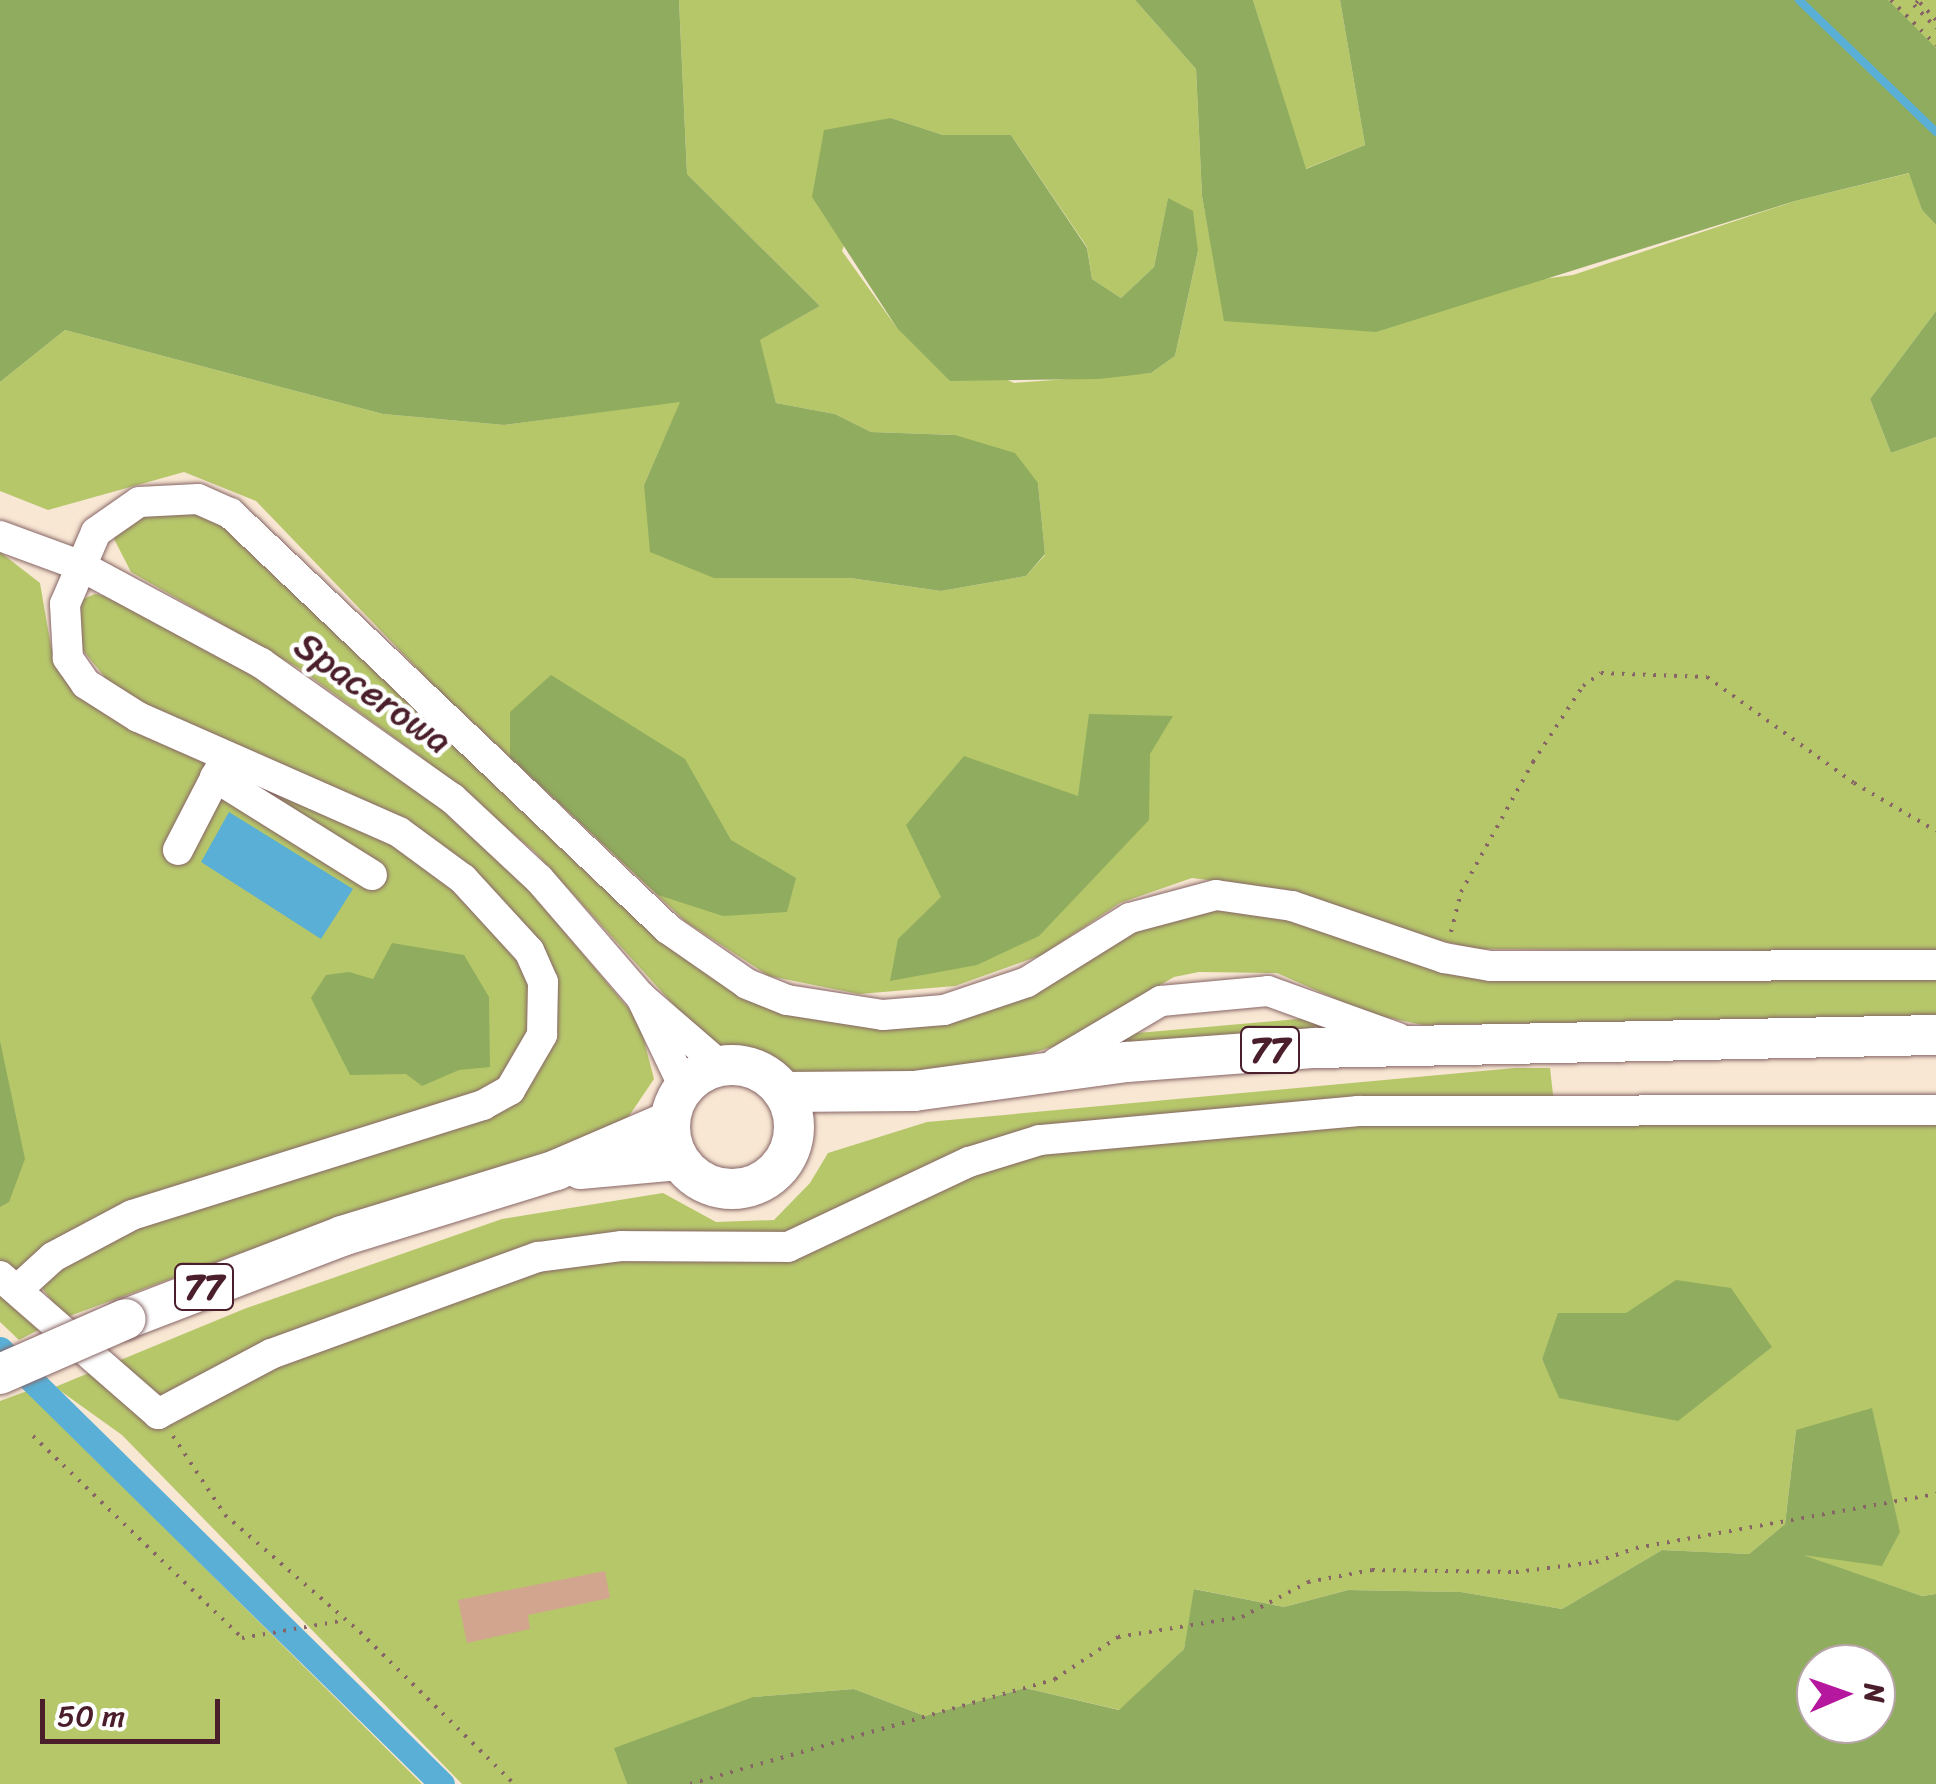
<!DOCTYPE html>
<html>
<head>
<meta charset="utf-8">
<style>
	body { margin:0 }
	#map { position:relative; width:1936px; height:1784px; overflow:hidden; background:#f8e7d3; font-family:Sriracha,sans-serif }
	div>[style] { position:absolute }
	.green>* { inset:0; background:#b6c76a }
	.forest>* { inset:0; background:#90ac5e }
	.water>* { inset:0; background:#59afd6 }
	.stream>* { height:8px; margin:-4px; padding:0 4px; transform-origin:4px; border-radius:4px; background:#59afd6 }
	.canal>* { height:25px; margin:-12.5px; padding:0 12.5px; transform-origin:12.5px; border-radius:12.5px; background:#59afd6 }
	.building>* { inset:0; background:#d2a58e }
	.path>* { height:4px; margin-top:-2px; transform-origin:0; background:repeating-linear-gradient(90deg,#876566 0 2.5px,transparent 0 10.5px) }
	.roads { filter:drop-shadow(0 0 2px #876566) drop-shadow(0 0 2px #876566) }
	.minor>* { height:30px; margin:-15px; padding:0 15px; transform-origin:15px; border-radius:15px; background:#fff }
	.major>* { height:40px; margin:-20px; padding:0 20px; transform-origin:20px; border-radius:20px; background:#fff }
	.major>.ring { margin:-20px; padding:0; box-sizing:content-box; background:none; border:40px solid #fff; border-radius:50% }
	.bridges { filter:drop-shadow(0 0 2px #876566) drop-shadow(0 0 2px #876566) }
	.major-bridge>* { height:40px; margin:-20px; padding:0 20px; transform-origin:20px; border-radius:20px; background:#fff }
	span { translate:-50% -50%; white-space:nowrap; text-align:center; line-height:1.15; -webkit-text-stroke:9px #fff; paint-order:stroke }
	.shield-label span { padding:2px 8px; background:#fff; border:2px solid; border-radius:8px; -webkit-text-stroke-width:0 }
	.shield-label { font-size:35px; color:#4a1f2b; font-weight:700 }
	.street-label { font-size:38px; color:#4a1f2b }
	.north { position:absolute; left:1796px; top:1644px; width:100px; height:100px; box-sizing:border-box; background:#fff; border:2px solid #b7a5aa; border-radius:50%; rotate:88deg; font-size:28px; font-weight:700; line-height:40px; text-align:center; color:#4a1f2b }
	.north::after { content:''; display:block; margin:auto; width:35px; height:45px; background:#b5179e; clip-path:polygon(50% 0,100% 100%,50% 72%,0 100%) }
	.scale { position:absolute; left:40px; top:1699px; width:180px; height:45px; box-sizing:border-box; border:5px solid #4a1f2b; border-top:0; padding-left:12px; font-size:30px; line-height:35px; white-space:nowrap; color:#4a1f2b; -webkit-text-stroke:8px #fff; paint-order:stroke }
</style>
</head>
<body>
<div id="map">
	<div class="green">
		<div style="clip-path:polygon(evenodd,679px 0,1135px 0,1196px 69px,1202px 196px,1225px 321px,1573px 275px,1795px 201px,1910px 173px,1922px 210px,1936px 225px,1936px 311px,1870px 399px,1891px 453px,1936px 437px,1936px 952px,1475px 949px,1389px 928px,1287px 890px,1192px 878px,1120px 903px,1042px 955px,955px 986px,859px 994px,769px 976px,686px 922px,437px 689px,256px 501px,184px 472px,48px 510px,0 491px,0 382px,65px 330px,383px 414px,504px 425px,681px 401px,644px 485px,714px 578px,850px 578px,941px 591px,1026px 576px,1045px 555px,1038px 483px,955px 435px,871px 432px,835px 414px,776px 403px,759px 340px,820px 306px,687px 174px,679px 0,891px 118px,943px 135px,1011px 135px,1087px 247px,1092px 279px,1121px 298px,1154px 267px,1168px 199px,1198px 251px,1175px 356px,1151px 373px,1014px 383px,897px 328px,842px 251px,891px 118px)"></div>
		<div style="clip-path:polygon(1253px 0,1340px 0,1365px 145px,1305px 169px)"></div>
		<div style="clip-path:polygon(1824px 0,1936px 0,1936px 109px)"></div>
		<div style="clip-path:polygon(157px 509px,211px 515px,685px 950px,906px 1024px,1119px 930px,1229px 903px,1389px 949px,1936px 972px,1936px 1018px,1423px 1025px,1370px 1014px,1277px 973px,1199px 972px,1174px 977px,1055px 1046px,1020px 1057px,864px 1081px,801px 1077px,715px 1044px,691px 1024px,535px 852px,421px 757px,300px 669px,131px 572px,112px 535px)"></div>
		<div style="clip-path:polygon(0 552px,40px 583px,51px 647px,78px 692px,333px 809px,450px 878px,524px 965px,536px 1017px,511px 1075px,480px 1095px,32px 1267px,12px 1270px,0 1262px)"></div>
		<div style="clip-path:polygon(95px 594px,121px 599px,233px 661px,444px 809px,515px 873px,639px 1021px,654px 1079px,629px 1116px,593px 1141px,337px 1218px,64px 1318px,38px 1282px,100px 1239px,491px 1111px,556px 1015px,504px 904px,121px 697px,77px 643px,74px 614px,81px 600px)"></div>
		<div style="clip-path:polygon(1320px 1017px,1344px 1030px,1104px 1050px,1126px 1034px)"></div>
		<div style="clip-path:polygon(evenodd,1515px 1068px,1550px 1068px,1555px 1112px,1936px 1110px,1936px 1594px,1922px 1596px,1795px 1553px,1796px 1430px,1785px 1524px,1749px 1554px,1662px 1550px,1562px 1609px,1461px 1592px,1348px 1590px,1284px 1607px,1195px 1589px,1184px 1649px,1120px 1710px,1025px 1688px,925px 1716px,854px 1689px,754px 1697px,615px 1748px,627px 1784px,462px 1784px,122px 1435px,55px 1387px,244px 1309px,502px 1219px,663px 1193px,716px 1222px,774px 1220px,810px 1183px,828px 1153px,927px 1122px,1515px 1068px,1558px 1316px,1559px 1395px,1542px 1359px,1558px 1316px)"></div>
		<div style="clip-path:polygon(0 1285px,46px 1326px,19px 1340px,0 1322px)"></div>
		<div style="clip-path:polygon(27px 1391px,422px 1784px,0 1784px,0 1401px)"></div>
	</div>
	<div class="forest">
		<div style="clip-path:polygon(0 0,679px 0,687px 174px,820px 306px,760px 340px,776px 403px,835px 414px,871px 432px,955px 435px,1015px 453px,1038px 483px,1045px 554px,1026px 576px,941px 591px,850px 578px,714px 578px,650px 552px,644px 485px,680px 402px,504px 425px,383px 414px,65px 330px,0 382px)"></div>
		<div style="clip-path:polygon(1135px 0,1253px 0,1306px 169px,1365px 145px,1340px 0,1888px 0,1936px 48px,1936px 225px,1922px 210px,1909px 173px,1795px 201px,1376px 332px,1224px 321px,1202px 196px,1196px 69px)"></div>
		<div style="clip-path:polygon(891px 118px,943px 135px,1011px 135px,1087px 248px,1092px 279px,1121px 298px,1154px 267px,1168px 198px,1193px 211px,1198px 251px,1175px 356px,1151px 373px,1099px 379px,950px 381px,897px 328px,812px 197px,824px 130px)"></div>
		<div style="clip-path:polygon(1936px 311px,1936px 437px,1891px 453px,1870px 399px)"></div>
		<div style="clip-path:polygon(551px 675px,685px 759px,731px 840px,796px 878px,787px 912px,723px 916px,658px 895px,510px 757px,510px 712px)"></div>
		<div style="clip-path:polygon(1089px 714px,1173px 716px,1150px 754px,1149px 820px,1039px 936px,977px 965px,890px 981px,898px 939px,941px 897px,906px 825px,964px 756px,1078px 796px)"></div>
		<div style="clip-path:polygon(392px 943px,464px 955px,489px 997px,490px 1067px,459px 1070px,422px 1086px,406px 1074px,350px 1075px,311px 998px,326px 975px,349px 972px,373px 979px)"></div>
		<div style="clip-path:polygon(0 1041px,25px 1159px,9px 1202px,0 1207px)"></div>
		<div style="clip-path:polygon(1676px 1280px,1731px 1288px,1772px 1347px,1678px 1421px,1559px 1398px,1542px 1359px,1558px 1313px,1626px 1313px)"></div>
		<div style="clip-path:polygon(evenodd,1872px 1408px,1900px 1532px,1882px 1566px,1803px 1555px,1922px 1596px,1936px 1594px,1936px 1784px,627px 1784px,614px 1748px,753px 1697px,854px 1689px,925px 1716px,1025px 1688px,1119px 1710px,1184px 1649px,1194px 1589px,1284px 1607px,1348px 1590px,1461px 1592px,1562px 1609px,1662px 1550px,1749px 1554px,1785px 1524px,1796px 1430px,1872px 1408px,1816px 1664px,1876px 1664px,1876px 1724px,1816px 1724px,1816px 1664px)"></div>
	</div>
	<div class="water">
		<div style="clip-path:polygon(229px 812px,353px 889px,321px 939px,201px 862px)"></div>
	</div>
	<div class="stream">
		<div style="left:1799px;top:0;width:190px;rotate:43.9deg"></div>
	</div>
	<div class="canal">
		<div style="left:0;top:1349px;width:620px;rotate:44.54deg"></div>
	</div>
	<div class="building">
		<div style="clip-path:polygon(605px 1571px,610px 1598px,528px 1615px,530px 1629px,467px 1643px,458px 1600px)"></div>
	</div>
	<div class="path">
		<div style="left:1891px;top:0;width:64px;rotate:45deg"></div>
		<div style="left:1936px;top:20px;width:26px;rotate:-133deg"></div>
		<div style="left:1918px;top:1px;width:6px;rotate:135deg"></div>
		<div style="left:1914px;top:5px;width:32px;rotate:46deg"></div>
		<div style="left:1451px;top:932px;width:41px;rotate:-76deg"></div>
		<div style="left:1461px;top:892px;width:149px;rotate:-61deg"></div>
		<div style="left:1533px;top:762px;width:91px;rotate:-56.7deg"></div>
		<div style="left:1583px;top:686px;width:22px;rotate:-36deg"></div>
		<div style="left:1601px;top:673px;width:106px;rotate:2.2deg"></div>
		<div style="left:1707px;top:677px;width:181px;rotate:35.8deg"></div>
		<div style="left:1854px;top:783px;width:95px;rotate:30.3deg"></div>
		<div style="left:33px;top:1436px;width:291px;rotate:44deg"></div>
		<div style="left:242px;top:1638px;width:99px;rotate:-9.8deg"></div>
		<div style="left:173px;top:1436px;width:95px;rotate:56.6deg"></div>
		<div style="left:225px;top:1515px;width:179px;rotate:40.9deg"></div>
		<div style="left:360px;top:1632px;width:216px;rotate:44.6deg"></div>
		<div style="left:690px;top:1784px;width:380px;rotate:-16deg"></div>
		<div style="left:1055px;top:1679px;width:76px;rotate:-33.7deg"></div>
		<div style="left:1118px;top:1637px;width:126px;rotate:-9.2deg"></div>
		<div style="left:1242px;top:1617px;width:75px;rotate:-27.9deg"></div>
		<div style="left:1308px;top:1582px;width:65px;rotate:-10.6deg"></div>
		<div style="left:1372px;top:1570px;width:144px;rotate:0.8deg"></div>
		<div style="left:1516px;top:1572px;width:81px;rotate:-7.1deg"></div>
		<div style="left:1596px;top:1562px;width:42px;rotate:-19.3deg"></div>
		<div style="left:1636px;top:1548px;width:305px;rotate:-10.2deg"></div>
	</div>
	<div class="roads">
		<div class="minor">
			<div style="left:0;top:536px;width:84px;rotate:20.2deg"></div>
			<div style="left:79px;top:565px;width:207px;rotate:28.3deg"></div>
			<div style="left:261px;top:663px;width:234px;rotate:35.3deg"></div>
			<div style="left:452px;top:798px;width:119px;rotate:43deg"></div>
			<div style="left:539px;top:879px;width:156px;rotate:49.2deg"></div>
			<div style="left:641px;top:997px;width:106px;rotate:40.8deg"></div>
			<div style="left:215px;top:777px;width:185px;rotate:32deg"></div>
			<div style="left:178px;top:850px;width:98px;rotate:-62.7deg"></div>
			<div style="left:641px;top:997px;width:100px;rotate:64.5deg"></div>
			<div style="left:1056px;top:1063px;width:122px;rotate:-30.6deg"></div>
			<div style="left:1161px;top:1001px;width:107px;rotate:-5.3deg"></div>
			<div style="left:1268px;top:991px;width:138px;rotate:19.9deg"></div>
			<div style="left:0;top:1276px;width:210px;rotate:41.1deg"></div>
			<div style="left:158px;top:1414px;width:128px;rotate:-28deg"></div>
			<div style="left:271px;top:1354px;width:284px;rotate:-20deg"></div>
			<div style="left:538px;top:1257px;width:85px;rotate:-7.5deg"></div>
			<div style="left:622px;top:1246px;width:166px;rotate:0.3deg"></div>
			<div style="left:788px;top:1247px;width:200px;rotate:-25.2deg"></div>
			<div style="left:969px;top:1162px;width:74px;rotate:-17.2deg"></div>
			<div style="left:1040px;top:1140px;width:319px;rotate:-5.2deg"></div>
			<div style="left:1358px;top:1111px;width:578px;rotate:-0.1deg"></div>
			<div style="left:18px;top:1289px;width:47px;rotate:-42.4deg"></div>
			<div style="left:53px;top:1257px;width:89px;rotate:-28deg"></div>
			<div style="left:132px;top:1215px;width:368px;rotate:-17.4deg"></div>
			<div style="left:483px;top:1105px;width:31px;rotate:-29deg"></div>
			<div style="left:510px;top:1090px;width:64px;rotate:-59.8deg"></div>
			<div style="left:542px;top:1035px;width:53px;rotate:-88.9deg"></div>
			<div style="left:543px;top:982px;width:34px;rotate:-114deg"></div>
			<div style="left:529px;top:951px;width:98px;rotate:-132.5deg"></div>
			<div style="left:463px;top:879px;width:79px;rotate:-143.7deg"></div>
			<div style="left:399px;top:832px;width:285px;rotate:-156.2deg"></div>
			<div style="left:138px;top:717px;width:62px;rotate:-147.6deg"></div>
			<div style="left:86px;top:684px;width:32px;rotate:-125deg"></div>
			<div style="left:68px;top:658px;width:54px;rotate:-93.2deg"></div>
			<div style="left:65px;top:604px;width:78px;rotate:-66.7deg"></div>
			<div style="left:96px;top:532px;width:52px;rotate:-34.9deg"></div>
			<div style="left:139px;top:502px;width:59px;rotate:-2.9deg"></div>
			<div style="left:198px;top:499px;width:35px;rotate:24deg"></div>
			<div style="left:230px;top:513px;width:604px;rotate:43.52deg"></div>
			<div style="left:668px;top:929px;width:96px;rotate:34.8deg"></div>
			<div style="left:747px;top:984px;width:43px;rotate:21.8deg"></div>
			<div style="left:787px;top:1000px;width:97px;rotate:8.9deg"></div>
			<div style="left:883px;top:1015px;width:61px;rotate:-4.7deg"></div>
			<div style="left:944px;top:1010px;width:88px;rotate:-18.6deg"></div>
			<div style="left:1027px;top:982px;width:121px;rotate:-31.9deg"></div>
			<div style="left:1130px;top:918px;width:89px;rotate:-15deg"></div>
			<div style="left:1216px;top:895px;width:77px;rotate:8.2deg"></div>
			<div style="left:1292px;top:906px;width:161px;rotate:18.9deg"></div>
			<div style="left:1444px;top:958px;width:47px;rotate:9.9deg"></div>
			<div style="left:1490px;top:966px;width:446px;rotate:-0.1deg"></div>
		</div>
		<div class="major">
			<div class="ring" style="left:670px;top:1065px;width:84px;height:84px"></div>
			<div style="left:783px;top:1092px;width:131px;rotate:-0.4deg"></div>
			<div style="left:914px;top:1091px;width:215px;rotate:-7.8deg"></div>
			<div style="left:1127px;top:1062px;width:189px;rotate:-4.3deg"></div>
			<div style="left:1315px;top:1048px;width:621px;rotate:-1.2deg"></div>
			<div style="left:580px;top:1169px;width:99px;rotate:-5.2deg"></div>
			<div style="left:126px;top:1319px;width:231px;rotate:-21deg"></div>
			<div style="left:342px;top:1236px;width:224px;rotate:-17.1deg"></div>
			<div style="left:556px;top:1170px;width:124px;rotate:-23.3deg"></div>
		</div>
	</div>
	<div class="bridges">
		<div class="major-bridge">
			<div style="left:0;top:1374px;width:137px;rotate:-23.6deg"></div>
		</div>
	</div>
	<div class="shield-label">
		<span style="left:1270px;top:1050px">77</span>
		<span style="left:204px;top:1287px">77</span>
	</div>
	<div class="street-label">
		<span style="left:373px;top:693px;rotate:35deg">Spacerowa</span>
	</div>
	<div class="north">N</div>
	<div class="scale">50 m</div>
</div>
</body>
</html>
